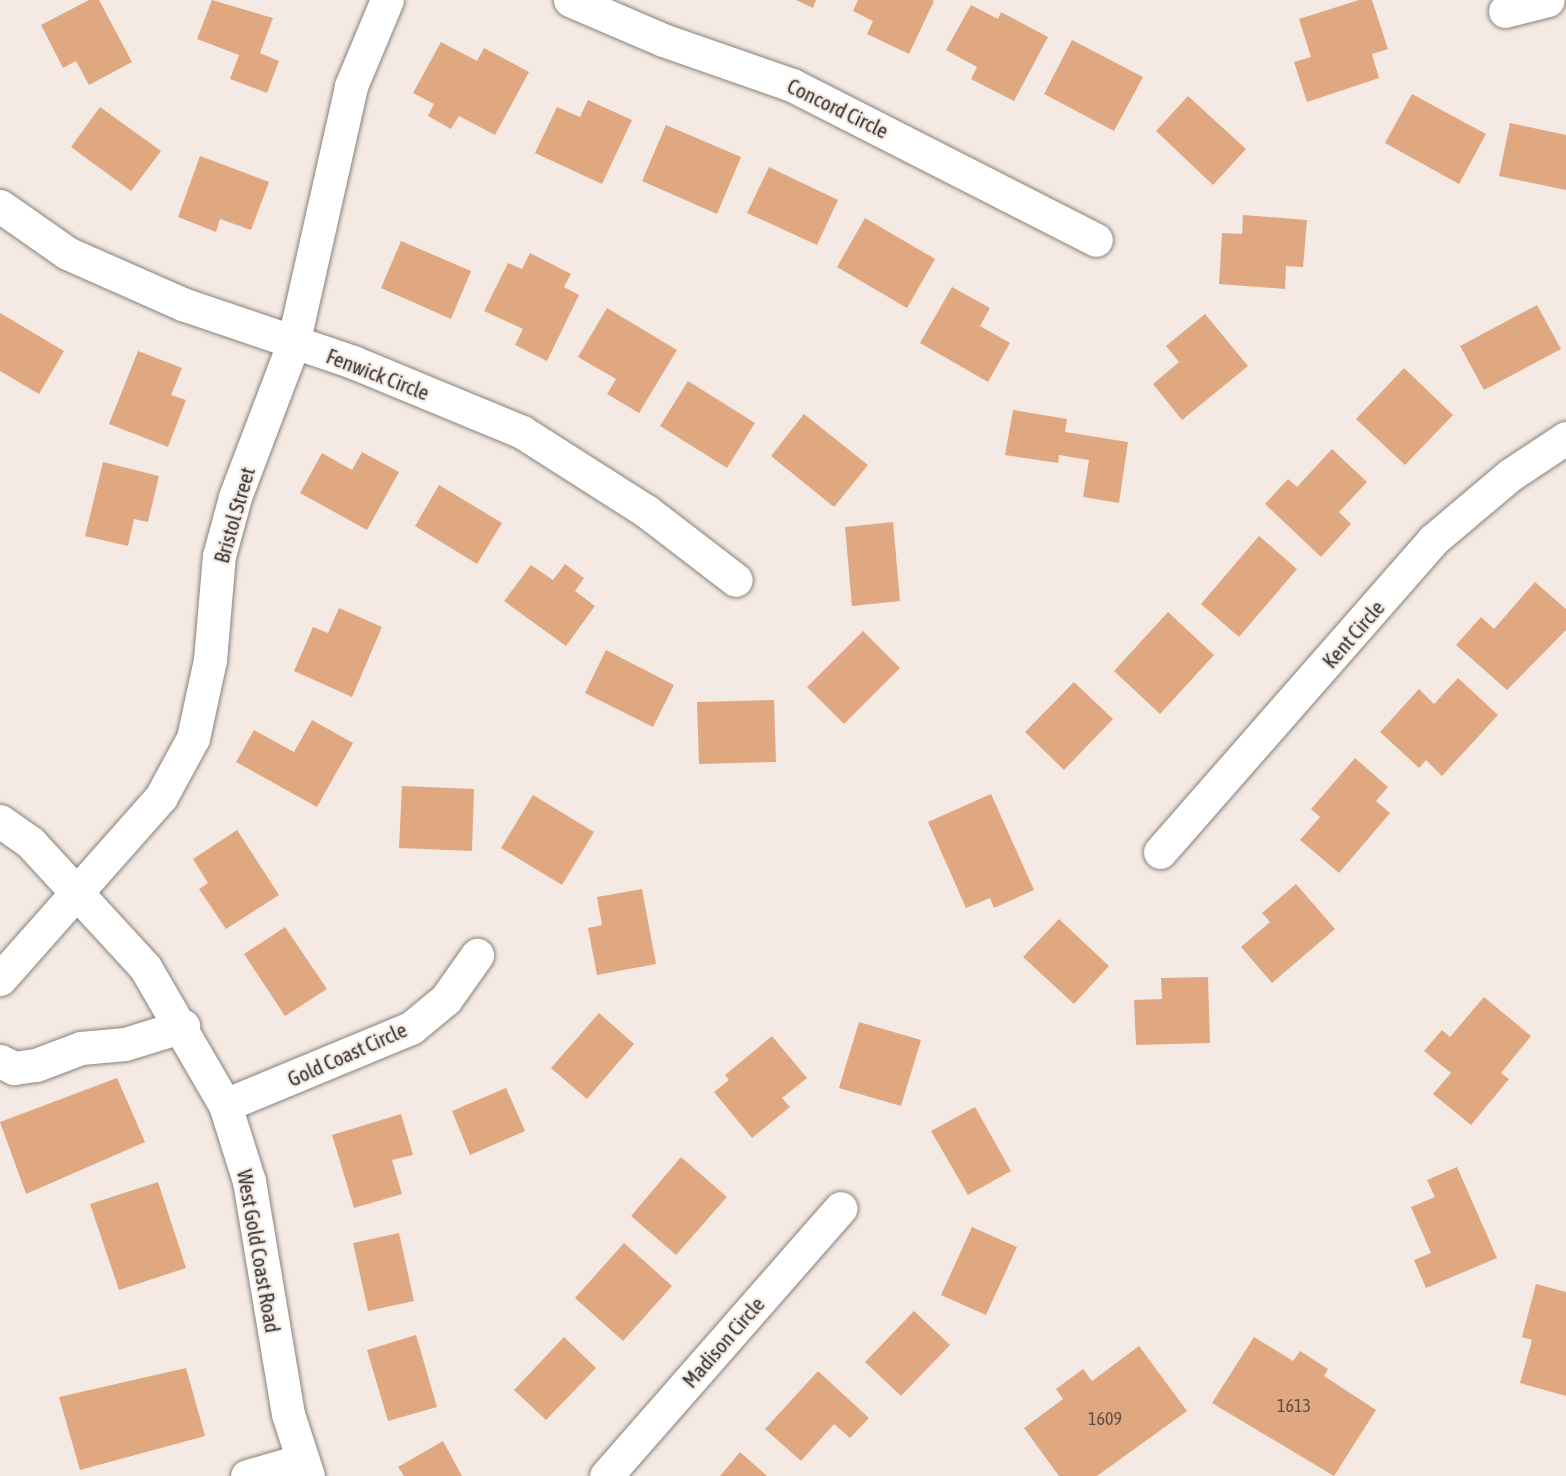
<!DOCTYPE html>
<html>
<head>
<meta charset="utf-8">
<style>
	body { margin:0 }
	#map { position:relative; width:1566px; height:1476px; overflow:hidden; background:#f4eae3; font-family:"Asap Condensed",sans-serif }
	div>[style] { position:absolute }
	.building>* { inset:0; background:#e0a881 }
	.roads { filter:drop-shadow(0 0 2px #8a817b) drop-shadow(0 0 2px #8a817b) }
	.minor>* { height:33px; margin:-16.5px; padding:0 16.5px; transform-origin:16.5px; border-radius:16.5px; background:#fff }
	span { translate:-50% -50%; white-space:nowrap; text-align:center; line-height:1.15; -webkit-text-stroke:4.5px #f4eae3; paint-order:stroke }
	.number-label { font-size:18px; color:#5f4f43 }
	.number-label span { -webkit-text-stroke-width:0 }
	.street-label { font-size:21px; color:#34312e }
</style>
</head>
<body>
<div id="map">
	<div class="building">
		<div style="clip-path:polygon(89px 0,99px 0,132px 62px,89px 85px,76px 61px,63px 68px,41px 25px)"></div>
		<div style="clip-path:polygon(212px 0,273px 18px,260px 53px,279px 61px,267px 93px,230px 79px,239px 55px,197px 39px)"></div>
		<div style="clip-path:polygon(796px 0,816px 0,813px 8px)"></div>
		<div style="clip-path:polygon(858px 0,932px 0,934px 1px,909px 54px,867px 34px,873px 21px,853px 11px)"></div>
		<div style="clip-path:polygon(1359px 0,1372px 0,1388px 49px,1372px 54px,1379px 78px,1307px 102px,1294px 62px,1311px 57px,1299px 19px)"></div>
		<div style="clip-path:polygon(971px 5px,998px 19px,1001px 12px,1048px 37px,1014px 101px,971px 79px,977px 67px,946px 50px)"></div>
		<div style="clip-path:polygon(1072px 40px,1143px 77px,1114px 131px,1044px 94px)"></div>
		<div style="clip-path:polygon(441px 42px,477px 61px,484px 48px,529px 72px,495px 135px,459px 116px,451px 129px,428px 116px,434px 104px,413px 93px)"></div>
		<div style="clip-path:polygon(1412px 94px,1486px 134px,1459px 184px,1385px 143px)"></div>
		<div style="clip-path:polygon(1188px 96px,1246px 149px,1213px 185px,1156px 131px)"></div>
		<div style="clip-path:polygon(588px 100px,632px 120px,602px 184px,535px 153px,557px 107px,580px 117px)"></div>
		<div style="clip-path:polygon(100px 107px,161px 151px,131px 191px,71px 147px)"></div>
		<div style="clip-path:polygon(1510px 123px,1566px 135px,1566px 190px,1499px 176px)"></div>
		<div style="clip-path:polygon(666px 125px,741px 157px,717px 214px,642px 181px)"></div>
		<div style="clip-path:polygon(200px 156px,269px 182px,251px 230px,220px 219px,216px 232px,178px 217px)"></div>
		<div style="clip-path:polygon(769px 167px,838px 200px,817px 245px,747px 213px)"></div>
		<div style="clip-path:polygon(1243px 215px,1307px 220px,1303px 267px,1286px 266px,1285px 289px,1219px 284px,1222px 233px,1242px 234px)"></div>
		<div style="clip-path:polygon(865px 218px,935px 259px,907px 308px,837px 267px)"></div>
		<div style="clip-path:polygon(401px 241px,471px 271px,451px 319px,381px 288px)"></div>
		<div style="clip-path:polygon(530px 253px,571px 274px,564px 287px,579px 295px,547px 361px,515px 345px,523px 329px,484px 311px,508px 263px,522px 269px)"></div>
		<div style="clip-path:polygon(952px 287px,990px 308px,980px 326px,1010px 343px,988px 382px,920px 343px)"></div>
		<div style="clip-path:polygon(1537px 305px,1561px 349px,1484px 390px,1460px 346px)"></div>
		<div style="clip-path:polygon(607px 308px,677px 350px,639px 413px,607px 394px,616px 379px,578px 357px)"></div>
		<div style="clip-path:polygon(0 313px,64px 351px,39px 394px,0 371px)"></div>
		<div style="clip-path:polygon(1205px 314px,1248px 366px,1182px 420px,1153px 384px,1179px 362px,1166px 346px)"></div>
		<div style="clip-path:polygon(138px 351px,182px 368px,171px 395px,186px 400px,168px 447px,109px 424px)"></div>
		<div style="clip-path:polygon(1404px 368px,1453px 415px,1405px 465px,1356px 419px)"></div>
		<div style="clip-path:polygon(688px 381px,755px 423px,727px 468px,660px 426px)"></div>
		<div style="clip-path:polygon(1013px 410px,1067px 419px,1065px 432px,1128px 442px,1119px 503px,1083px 497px,1089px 460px,1059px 455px,1058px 463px,1005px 455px)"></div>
		<div style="clip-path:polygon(804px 414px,868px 465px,834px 507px,771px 456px)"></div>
		<div style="clip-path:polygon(1332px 449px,1367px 482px,1339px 512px,1351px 524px,1321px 557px,1265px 504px,1288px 479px,1297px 487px)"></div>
		<div style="clip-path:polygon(362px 452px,399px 472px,367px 530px,300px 493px,322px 453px,352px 470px)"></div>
		<div style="clip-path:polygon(103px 462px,159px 476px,148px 522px,134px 519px,128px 546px,85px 536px)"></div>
		<div style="clip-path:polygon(439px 485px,502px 523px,477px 564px,415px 526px)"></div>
		<div style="clip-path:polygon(893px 522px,900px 601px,852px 606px,845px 527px)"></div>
		<div style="clip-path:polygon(1259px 536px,1297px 569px,1239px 637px,1201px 604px)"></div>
		<div style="clip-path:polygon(565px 564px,584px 578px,575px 591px,595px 606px,566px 646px,504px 601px,531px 565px,553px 580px)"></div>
		<div style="clip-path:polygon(1535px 582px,1566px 609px,1566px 630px,1507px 690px,1456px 645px,1481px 617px,1494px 629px)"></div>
		<div style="clip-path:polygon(339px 608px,382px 627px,352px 697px,294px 671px,313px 627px,328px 633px)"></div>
		<div style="clip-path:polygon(1168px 612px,1214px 655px,1160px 714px,1114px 671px)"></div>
		<div style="clip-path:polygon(863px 631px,900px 668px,844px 724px,807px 687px)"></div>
		<div style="clip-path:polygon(606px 650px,674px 685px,653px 727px,585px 693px)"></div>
		<div style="clip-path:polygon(1458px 678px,1498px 715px,1442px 776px,1426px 760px,1419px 768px,1380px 732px,1419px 689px,1434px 704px)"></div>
		<div style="clip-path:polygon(1074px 682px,1113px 719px,1064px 770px,1025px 732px)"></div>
		<div style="clip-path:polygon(774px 700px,776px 762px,699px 764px,697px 702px)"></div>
		<div style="clip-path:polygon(312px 720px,353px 743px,317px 807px,236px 762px,254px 730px,294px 752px)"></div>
		<div style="clip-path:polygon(1355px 758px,1388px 787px,1376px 801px,1390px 813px,1339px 873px,1300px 840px,1320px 817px,1311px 809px)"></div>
		<div style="clip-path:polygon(402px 786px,474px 789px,472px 851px,399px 848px)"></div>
		<div style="clip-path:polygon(991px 794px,1034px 890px,994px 908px,990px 898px,966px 908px,928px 822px)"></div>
		<div style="clip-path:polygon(533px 795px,594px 832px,562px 885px,501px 848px)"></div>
		<div style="clip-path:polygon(237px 830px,279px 895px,226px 929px,199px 889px,208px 883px,193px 859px)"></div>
		<div style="clip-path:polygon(1296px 884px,1335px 929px,1272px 983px,1241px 947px,1270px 922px,1262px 913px)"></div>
		<div style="clip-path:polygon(642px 889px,656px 964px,597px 975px,588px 928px,602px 925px,597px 897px)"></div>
		<div style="clip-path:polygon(1059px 919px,1109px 966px,1074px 1004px,1023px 957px)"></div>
		<div style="clip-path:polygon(285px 927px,327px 989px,285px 1016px,244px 954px)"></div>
		<div style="clip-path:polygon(1208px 977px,1210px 1043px,1136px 1045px,1134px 1000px,1162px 999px,1161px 978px)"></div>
		<div style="clip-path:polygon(1484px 997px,1531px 1036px,1501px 1073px,1509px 1079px,1471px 1125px,1433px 1094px,1451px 1073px,1424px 1051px,1442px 1030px,1450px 1037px)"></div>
		<div style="clip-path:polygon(599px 1013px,634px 1044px,587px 1099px,551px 1068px)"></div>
		<div style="clip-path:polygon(859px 1022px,921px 1040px,901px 1106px,839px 1088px)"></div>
		<div style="clip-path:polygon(772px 1036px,807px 1078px,782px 1098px,790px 1107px,752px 1138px,714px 1092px,729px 1080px,725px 1075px)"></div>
		<div style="clip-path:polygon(117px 1078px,145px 1142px,26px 1194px,0 1122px)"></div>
		<div style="clip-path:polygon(506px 1088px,525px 1131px,470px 1155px,452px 1111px)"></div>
		<div style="clip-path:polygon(975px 1107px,1011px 1171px,968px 1195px,931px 1131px)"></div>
		<div style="clip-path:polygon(401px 1114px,413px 1155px,392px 1160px,402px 1194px,354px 1208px,332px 1135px)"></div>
		<div style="clip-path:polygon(681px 1157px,727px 1197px,676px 1255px,631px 1216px)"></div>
		<div style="clip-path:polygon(1457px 1167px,1497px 1258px,1426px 1288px,1414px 1260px,1431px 1253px,1411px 1207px,1435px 1197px,1427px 1180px)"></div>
		<div style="clip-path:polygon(158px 1182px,186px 1268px,119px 1290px,90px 1204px)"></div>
		<div style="clip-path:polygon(972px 1227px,1017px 1247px,986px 1315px,941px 1295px)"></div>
		<div style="clip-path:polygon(399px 1233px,414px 1301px,368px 1311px,353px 1243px)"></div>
		<div style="clip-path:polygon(624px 1243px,672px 1286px,623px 1341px,575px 1298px)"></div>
		<div style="clip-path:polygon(1536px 1284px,1566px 1292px,1566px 1396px,1520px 1383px,1532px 1340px,1522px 1337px)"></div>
		<div style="clip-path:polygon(914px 1311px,950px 1345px,901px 1396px,865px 1362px)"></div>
		<div style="clip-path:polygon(416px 1335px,437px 1407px,388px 1421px,367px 1350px)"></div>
		<div style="clip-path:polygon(564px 1337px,596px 1368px,546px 1420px,514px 1390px)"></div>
		<div style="clip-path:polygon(1254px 1337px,1293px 1361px,1300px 1351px,1328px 1369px,1324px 1376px,1376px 1410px,1334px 1476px,1212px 1403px)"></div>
		<div style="clip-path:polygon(1139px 1346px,1187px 1411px,1097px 1476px,1059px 1476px,1024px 1428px,1063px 1399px,1056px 1389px,1083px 1369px,1092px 1381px)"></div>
		<div style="clip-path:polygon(186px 1368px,205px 1436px,80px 1470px,59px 1397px)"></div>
		<div style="clip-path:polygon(818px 1371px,869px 1418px,850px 1438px,834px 1424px,801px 1461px,765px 1429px)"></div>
		<div style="clip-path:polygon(443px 1441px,462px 1476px,404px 1476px,398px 1467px)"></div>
		<div style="clip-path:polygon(740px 1452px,767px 1476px,720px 1476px)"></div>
	</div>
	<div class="roads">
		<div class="minor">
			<div style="left:570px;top:0;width:101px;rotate:23.3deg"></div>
			<div style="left:663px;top:40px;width:137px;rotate:19.2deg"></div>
			<div style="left:792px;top:85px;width:341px;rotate:27deg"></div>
			<div style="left:1505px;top:11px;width:44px;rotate:-14.3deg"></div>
			<div style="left:0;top:206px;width:82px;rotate:35deg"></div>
			<div style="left:67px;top:253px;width:129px;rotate:23.8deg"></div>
			<div style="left:185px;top:305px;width:177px;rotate:18.7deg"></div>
			<div style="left:353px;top:362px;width:183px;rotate:22.5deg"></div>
			<div style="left:522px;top:432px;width:147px;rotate:32.5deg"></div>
			<div style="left:646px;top:511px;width:113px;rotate:37.5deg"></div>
			<div style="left:0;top:821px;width:37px;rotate:35deg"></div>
			<div style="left:30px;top:842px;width:170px;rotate:47.4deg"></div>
			<div style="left:145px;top:967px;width:160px;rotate:59.9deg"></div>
			<div style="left:225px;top:1105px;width:80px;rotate:72.5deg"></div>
			<div style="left:249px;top:1181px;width:236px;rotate:80.5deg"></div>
			<div style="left:288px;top:1414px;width:65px;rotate:72.1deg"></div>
			<div style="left:1160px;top:852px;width:415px;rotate:-48.8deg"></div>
			<div style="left:1433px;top:540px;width:101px;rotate:-40.2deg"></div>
			<div style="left:1510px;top:475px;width:67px;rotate:-33.5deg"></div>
			<div style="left:0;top:979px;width:243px;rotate:-48.5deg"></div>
			<div style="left:161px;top:797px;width:67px;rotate:-61.5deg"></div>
			<div style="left:193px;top:738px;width:80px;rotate:-77.7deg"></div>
			<div style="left:210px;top:660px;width:104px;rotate:-85.1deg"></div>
			<div style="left:219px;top:556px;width:61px;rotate:-74.8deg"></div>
			<div style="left:235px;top:497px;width:164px;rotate:-69.2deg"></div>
			<div style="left:293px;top:344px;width:264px;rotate:-77.3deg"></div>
			<div style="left:351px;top:86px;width:93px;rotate:-67.3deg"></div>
			<div style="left:0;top:1061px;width:16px;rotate:27deg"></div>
			<div style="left:14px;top:1068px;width:22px;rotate:-8deg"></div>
			<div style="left:36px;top:1065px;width:48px;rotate:-20.7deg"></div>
			<div style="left:81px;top:1048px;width:44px;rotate:-5.2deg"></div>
			<div style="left:125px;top:1044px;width:61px;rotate:-17.2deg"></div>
			<div style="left:225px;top:1105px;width:201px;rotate:-22.5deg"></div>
			<div style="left:411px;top:1028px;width:45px;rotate:-39.6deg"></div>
			<div style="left:446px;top:999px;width:54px;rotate:-54.8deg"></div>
			<div style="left:247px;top:1476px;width:58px;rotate:-15.9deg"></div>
			<div style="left:606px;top:1476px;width:356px;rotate:-48.8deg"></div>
		</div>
	</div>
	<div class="number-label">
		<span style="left:1294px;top:1406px">1613</span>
		<span style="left:1105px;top:1419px">1609</span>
	</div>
	<div class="street-label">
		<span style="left:838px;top:108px;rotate:26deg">Concord Circle</span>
		<span style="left:378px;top:374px;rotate:21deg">Fenwick Circle</span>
		<span style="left:234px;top:515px;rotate:-74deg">Bristol Street</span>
		<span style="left:1353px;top:634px;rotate:-49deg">Kent Circle</span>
		<span style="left:347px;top:1054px;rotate:-24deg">Gold Coast Circle</span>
		<span style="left:259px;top:1251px;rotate:80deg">West Gold Coast Road</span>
		<span style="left:723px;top:1342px;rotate:-49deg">Madison Circle</span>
	</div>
</div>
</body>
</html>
